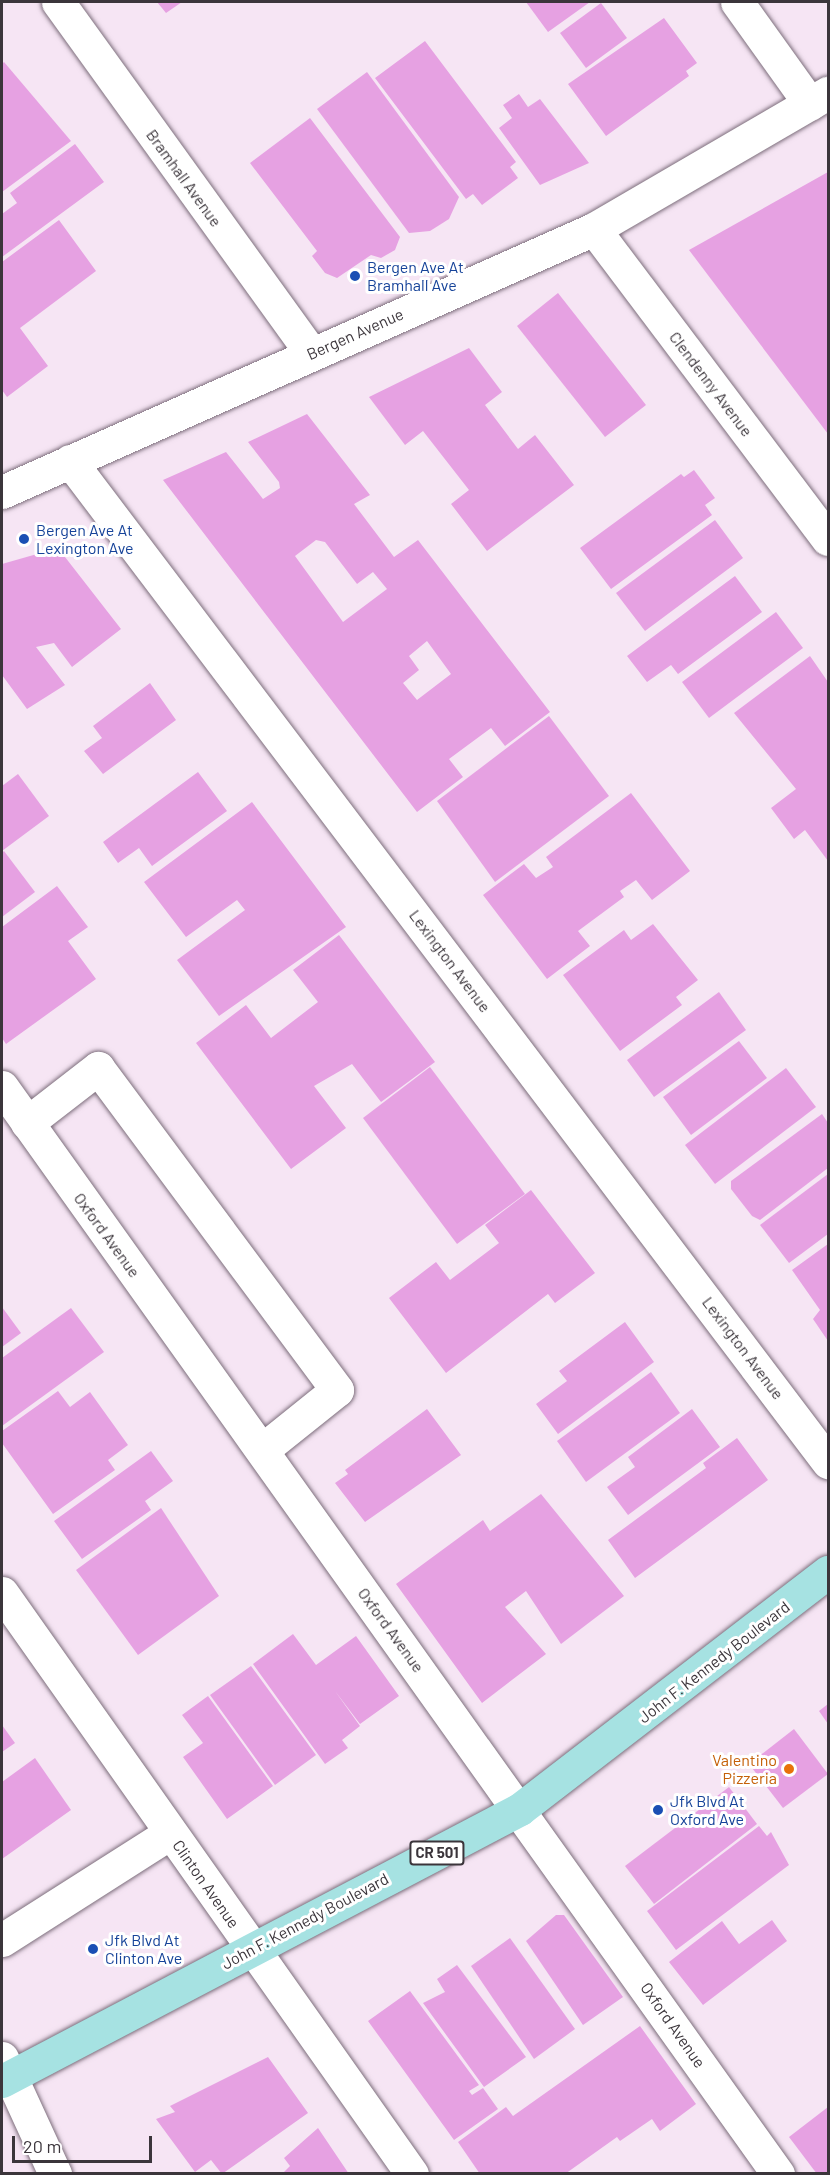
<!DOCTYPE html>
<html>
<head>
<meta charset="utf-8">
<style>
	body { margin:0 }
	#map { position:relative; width:830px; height:2175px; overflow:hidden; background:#f6e5f4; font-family:Barlow,sans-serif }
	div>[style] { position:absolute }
	.building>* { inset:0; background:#e6a1e2 }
	.roads { filter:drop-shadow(0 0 2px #7d6e7c) drop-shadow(0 0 2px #7d6e7c) }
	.minor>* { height:33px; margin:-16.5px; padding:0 16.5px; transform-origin:16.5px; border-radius:16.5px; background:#fff }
	.major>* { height:33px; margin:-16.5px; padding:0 16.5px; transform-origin:16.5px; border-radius:16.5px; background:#a6e2e2 }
	.dots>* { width:16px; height:16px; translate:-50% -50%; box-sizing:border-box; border:3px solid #fff; border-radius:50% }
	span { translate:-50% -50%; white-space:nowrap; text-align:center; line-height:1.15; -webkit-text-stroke:6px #fff; paint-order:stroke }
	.shield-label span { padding:2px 4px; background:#fff; border:2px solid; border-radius:4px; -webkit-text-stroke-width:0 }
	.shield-label { font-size:15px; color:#3b353b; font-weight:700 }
	.street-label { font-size:16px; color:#3b353b }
	.transit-label { font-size:16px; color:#164399 }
	.left { translate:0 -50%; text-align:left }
	.food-label { font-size:16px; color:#c56008 }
	.right { translate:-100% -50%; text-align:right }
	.frame { position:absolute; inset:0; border:3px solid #3b353b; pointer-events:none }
	.scale { position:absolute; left:12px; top:2136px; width:140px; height:27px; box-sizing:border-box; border:3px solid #3b353b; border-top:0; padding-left:8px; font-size:18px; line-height:21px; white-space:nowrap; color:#3b353b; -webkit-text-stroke:4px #fff; paint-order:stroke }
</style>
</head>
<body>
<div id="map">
	<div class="building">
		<div style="clip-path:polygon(157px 2px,182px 2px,166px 13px)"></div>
		<div style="clip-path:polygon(526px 2px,590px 2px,548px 32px)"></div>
		<div style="clip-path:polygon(601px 3px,627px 38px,586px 68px,560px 33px)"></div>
		<div style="clip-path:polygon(664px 18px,697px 63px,686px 71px,689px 76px,606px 136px,568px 84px)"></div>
		<div style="clip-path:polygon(425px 41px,516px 162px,510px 167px,518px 178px,482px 205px,473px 194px,466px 199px,375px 78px)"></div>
		<div style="clip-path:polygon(4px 62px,71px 141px,2px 192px,2px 64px)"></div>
		<div style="clip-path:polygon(367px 72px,459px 197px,449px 219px,430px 231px,409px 233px,317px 109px)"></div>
		<div style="clip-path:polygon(519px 94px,528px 107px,540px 99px,589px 163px,540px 185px,499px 128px,512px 118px,503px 105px)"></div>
		<div style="clip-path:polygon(310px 118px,400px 237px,395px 250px,381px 258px,371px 255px,337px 278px,325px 273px,312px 256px,317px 251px,250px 163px)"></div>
		<div style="clip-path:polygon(75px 144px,104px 182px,2px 257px,2px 214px,17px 203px,10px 193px)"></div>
		<div style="clip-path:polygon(828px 172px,828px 434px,689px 250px)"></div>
		<div style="clip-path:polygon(59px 220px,96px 271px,20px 328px,48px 366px,7px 397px,2px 390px,2px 262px)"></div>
		<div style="clip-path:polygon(558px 293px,646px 405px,605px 437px,517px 326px)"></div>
		<div style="clip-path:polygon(469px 348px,502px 392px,485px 405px,518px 449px,535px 435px,574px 485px,487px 551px,451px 504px,469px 490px,423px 431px,405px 445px,369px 397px)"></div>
		<div style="clip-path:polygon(evenodd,307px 414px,370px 495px,354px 504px,394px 557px,418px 540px,550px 712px,505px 746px,491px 728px,449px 759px,463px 777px,417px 812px,163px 480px,226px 452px,263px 499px,280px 488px,279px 482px,248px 442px,307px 414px,316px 540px,325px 542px,357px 584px,373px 572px,387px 589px,343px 622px,295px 556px,316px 540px,307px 414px,427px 641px,451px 674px,417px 700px,403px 683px,419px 670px,409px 656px,427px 641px)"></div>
		<div style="clip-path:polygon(694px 470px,715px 498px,705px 505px,712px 515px,611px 589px,580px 548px,681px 474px,684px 477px)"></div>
		<div style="clip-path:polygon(715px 520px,743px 558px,645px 631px,616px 593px)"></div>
		<div style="clip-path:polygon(58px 548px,121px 629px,72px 667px,54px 643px,36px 647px,65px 685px,27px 709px,2px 675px,2px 564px)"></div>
		<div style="clip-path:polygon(735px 576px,762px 612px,678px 674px,671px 665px,647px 682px,627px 656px)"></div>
		<div style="clip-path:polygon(776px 612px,803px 648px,709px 718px,682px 682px)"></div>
		<div style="clip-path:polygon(810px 656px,828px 682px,828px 861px,805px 830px,794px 839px,771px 808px,796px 789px,734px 713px)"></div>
		<div style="clip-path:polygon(150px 683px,176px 720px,103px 774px,84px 751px,102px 738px,93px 726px)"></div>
		<div style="clip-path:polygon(549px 716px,609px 796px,495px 882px,437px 801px)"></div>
		<div style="clip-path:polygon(198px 772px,227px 811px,152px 866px,139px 848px,118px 863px,103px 842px)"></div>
		<div style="clip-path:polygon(18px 774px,49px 816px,2px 851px,2px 786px)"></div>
		<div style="clip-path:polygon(631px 793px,690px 871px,652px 900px,636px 880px,620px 891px,624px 897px,578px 931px,590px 946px,547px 979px,483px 895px,524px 864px,536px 878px,553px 867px,546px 857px)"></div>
		<div style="clip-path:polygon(252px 802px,346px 927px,219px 1016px,177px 960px,245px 910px,237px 900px,186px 937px,144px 882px)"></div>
		<div style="clip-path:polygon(4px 851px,35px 892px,2px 917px,2px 853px)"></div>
		<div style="clip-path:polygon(57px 886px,88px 927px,68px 941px,96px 979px,6px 1044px,2px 1038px,2px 927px)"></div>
		<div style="clip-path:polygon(653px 924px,698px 980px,676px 997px,682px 1005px,620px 1051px,563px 975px,624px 930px,631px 940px)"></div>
		<div style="clip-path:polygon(339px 935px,435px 1062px,381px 1102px,352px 1064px,314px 1086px,346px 1128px,291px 1169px,196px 1043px,246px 1005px,271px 1038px,318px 1002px,293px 970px)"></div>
		<div style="clip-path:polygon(719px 992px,746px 1030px,654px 1097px,627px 1060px)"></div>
		<div style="clip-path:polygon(739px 1041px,767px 1078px,691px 1135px,663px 1097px)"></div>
		<div style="clip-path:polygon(430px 1067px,525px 1194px,457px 1244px,363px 1118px)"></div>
		<div style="clip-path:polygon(786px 1068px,816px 1107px,715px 1184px,685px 1145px)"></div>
		<div style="clip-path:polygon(822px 1114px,828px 1123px,828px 1168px,760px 1220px,752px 1216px,731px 1189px,731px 1181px)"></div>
		<div style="clip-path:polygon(828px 1174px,828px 1234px,789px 1263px,760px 1225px)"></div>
		<div style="clip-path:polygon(531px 1190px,595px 1273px,555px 1303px,548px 1294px,446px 1373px,389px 1298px,436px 1262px,450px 1280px,499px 1243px,485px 1225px)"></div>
		<div style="clip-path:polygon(828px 1244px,828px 1341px,813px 1319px,820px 1310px,792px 1270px)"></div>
		<div style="clip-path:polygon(2px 1307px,21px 1333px,2px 1347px)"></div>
		<div style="clip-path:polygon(71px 1308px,104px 1352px,2px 1426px,2px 1358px)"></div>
		<div style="clip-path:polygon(625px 1322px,654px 1362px,558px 1434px,536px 1404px,567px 1381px,559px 1371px)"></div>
		<div style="clip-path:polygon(651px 1372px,680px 1413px,586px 1482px,557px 1441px)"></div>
		<div style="clip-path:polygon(58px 1391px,70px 1407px,90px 1392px,128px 1445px,108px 1460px,115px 1470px,53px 1514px,2px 1443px,2px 1431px)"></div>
		<div style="clip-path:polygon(427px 1409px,461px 1455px,365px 1522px,335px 1483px,348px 1474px,345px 1470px)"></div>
		<div style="clip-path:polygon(692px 1409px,720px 1447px,628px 1515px,607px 1487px,635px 1467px,628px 1457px)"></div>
		<div style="clip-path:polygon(737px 1438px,768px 1480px,635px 1578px,608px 1540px,706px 1468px,703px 1463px)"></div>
		<div style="clip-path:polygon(151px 1451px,173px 1481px,145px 1501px,151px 1510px,82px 1559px,54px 1521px)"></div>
		<div style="clip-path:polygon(541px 1494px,624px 1596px,561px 1644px,526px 1591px,505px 1607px,546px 1654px,482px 1703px,396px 1584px,483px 1520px,490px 1531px)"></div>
		<div style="clip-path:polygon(161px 1508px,219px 1596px,138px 1655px,76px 1570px)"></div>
		<div style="clip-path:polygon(293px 1634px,316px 1665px,356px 1636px,399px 1696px,360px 1724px,335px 1691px,360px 1726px,342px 1740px,348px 1748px,325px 1764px,253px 1664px)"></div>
		<div style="clip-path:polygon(251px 1666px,316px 1755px,275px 1785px,210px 1695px)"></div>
		<div style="clip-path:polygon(208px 1696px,273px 1786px,227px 1819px,183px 1757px,203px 1743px,182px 1715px)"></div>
		<div style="clip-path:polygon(828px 1704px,828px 1724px,819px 1711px)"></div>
		<div style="clip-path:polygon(2px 1725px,15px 1743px,2px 1752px)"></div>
		<div style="clip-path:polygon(794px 1729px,828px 1774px,783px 1808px,749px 1764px)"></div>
		<div style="clip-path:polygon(35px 1758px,71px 1810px,2px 1859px,2px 1782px)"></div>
		<div style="clip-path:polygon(729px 1787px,757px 1824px,654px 1904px,625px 1866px)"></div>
		<div style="clip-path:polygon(759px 1826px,767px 1836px,771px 1832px,789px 1865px,676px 1950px,647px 1911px)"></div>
		<div style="clip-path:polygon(556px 1915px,564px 1915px,623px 1997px,583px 2025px,526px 1941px)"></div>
		<div style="clip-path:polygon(772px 1920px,787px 1941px,703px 2005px,669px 1962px,722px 1921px,739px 1944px)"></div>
		<div style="clip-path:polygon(510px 1938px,575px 2029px,534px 2059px,471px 1966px)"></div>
		<div style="clip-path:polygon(457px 1965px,526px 2057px,484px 2087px,423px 2003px,445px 1992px,437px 1979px)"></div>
		<div style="clip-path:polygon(410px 1991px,479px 2085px,469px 2091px,472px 2095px,483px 2088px,498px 2109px,454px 2140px,368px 2021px)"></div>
		<div style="clip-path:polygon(640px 2026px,696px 2104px,660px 2131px,652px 2119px,620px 2141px,617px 2137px,565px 2174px,480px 2174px,458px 2142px,506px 2107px,513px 2116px)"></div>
		<div style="clip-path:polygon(268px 2057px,308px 2113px,222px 2174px,211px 2160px,195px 2172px,156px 2119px,175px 2112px,170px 2106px)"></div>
		<div style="clip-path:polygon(828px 2107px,828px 2174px,817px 2174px,789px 2137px)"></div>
		<div style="clip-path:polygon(318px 2128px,349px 2174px,282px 2174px,290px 2166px,284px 2158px)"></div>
	</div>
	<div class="roads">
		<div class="minor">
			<div style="left:58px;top:2px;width:433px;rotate:54.2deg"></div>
			<div style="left:737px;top:2px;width:125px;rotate:54.4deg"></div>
			<div style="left:594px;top:229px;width:388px;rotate:53deg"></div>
			<div style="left:70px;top:461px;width:1256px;rotate:52.87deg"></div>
			<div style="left:2px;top:492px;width:648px;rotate:-23.95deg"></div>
			<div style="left:594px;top:229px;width:271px;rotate:-30.2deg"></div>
			<div style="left:2px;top:1087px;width:1336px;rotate:54.48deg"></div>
			<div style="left:27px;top:1123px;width:90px;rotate:-37.8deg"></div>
			<div style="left:98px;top:1068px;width:401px;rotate:53.4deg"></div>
			<div style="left:337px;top:1390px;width:96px;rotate:141.3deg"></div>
			<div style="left:2px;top:1593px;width:711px;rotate:54.79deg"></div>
			<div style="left:2px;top:1940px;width:199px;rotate:-32.5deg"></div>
			<div style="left:2px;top:2058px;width:128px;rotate:65.4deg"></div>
		</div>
		<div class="major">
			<div style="left:2px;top:2081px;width:585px;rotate:-27.7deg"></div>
			<div style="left:520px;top:1809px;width:389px;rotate:-37.6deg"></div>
		</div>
	</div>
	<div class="dots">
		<div style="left:355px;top:276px;background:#1a4fb4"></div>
		<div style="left:24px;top:539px;background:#1a4fb4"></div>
		<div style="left:789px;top:1769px;background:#e8710a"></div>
		<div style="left:658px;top:1810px;background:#1a4fb4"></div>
		<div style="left:93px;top:1949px;background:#1a4fb4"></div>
	</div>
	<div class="shield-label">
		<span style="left:437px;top:1853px">CR 501</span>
	</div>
	<div class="street-label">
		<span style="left:184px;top:178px;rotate:54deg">Bramhall Avenue</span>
		<span style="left:355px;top:334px;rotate:-24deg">Bergen Avenue</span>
		<span style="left:711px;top:384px;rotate:53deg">Clendenny Avenue</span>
		<span style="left:450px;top:961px;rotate:53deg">Lexington Avenue</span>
		<span style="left:107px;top:1235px;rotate:54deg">Oxford Avenue</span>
		<span style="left:743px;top:1348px;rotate:53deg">Lexington Avenue</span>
		<span style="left:391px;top:1630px;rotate:54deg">Oxford Avenue</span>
		<span style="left:714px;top:1662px;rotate:-38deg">John F. Kennedy Boulevard</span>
		<span style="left:206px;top:1884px;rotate:55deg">Clinton Avenue</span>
		<span style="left:305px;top:1921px;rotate:-28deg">John F. Kennedy Boulevard</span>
		<span style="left:673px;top:2025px;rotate:55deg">Oxford Avenue</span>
	</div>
	<div class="transit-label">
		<span class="left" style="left:367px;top:276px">Bergen Ave At<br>Bramhall Ave</span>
		<span class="left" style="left:36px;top:539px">Bergen Ave At<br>Lexington Ave</span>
		<span class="left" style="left:670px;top:1810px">Jfk Blvd At<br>Oxford Ave</span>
		<span class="left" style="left:105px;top:1949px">Jfk Blvd At<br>Clinton Ave</span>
	</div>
	<div class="food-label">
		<span class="right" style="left:777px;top:1769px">Valentino<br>Pizzeria</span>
	</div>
	<div class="frame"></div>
	<div class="scale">20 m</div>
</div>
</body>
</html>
